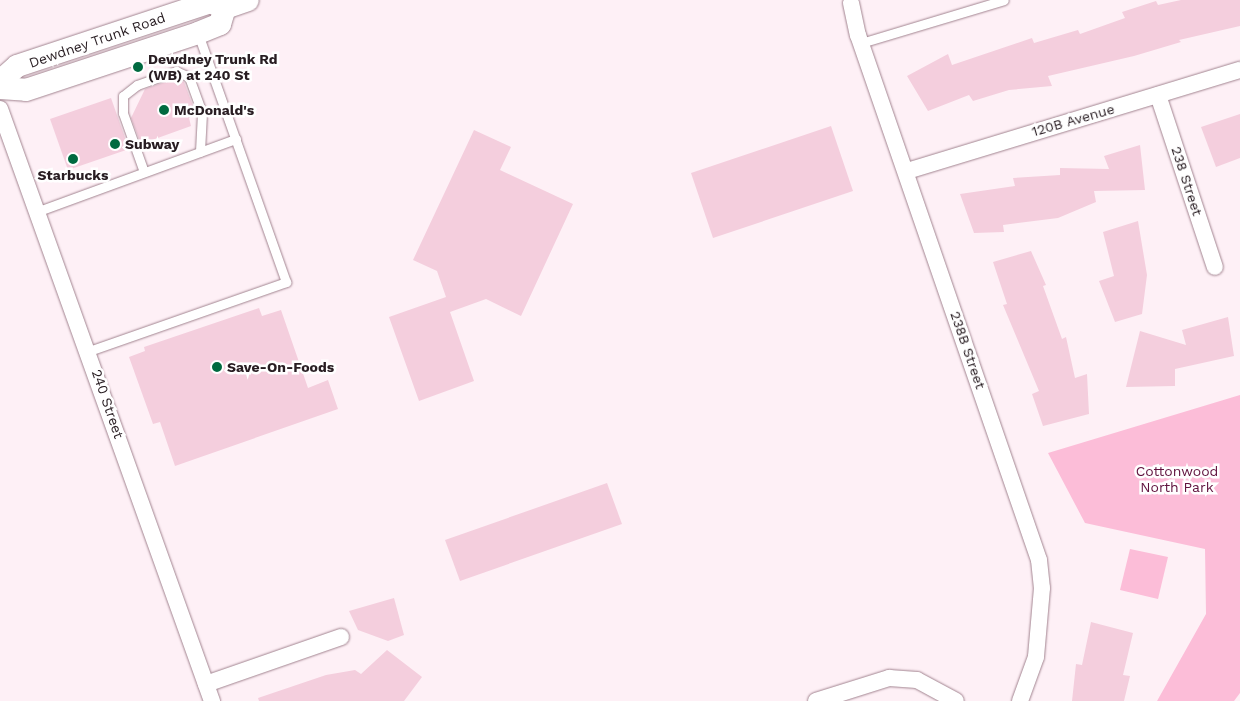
<!DOCTYPE html>
<html>
<head>
<meta charset="utf-8">
<style>
	body { margin:0 }
	#map { position:relative; width:1240px; height:701px; overflow:hidden; background:#fef0f6; font-family:"Work Sans",sans-serif }
	div>[style] { position:absolute }
	.green>* { inset:0; background:#fcbdd8 }
	.building>* { inset:0; background:#f4cedd }
	.roads { filter:drop-shadow(0 0 1px #a28490) drop-shadow(0 0 1px #a28490) }
	.lane>* { height:9px; margin:-4.5px; padding:0 4.5px; transform-origin:4.5px; border-radius:4.5px; background:#fff }
	.street>* { height:16px; margin:-8px; padding:0 8px; transform-origin:8px; border-radius:8px; background:#fff }
	.secondary>* { height:22px; margin:-11px; padding:0 11px; transform-origin:11px; border-radius:11px; background:#fff }
	.dots>* { width:14px; height:14px; translate:-50% -50%; box-sizing:border-box; border:2px solid #fff; border-radius:50% }
	span { translate:-50% -50%; white-space:nowrap; text-align:center; line-height:1.15; -webkit-text-stroke:5px #fff; paint-order:stroke }
	.street-label { font-size:14px; color:#281d22 }
	.poi-label { font-size:14px; color:#281d22; font-weight:700 }
	.left { translate:0 -50%; text-align:left }
	.park-label { font-size:14px; color:#60123e }
</style>
</head>
<body>
<div id="map">
	<div class="green">
		<div style="clip-path:polygon(1240px 395px,1240px 693px,1234px 701px,1157px 701px,1206px 614px,1205px 549px,1085px 523px,1048px 453px)"></div>
		<div style="clip-path:polygon(1130px 549px,1168px 557px,1158px 599px,1120px 590px)"></div>
	</div>
	<div class="building">
		<div style="clip-path:polygon(1181px 0,1240px 0,1240px 26px,1179px 40px,1181px 42px,1134px 56px,1048px 76px,1052px 86px,1009px 90px,973px 101px,969px 95px,928px 111px,907px 76px,948px 54px,952px 65px,1032px 38px,1034px 43px,1078px 30px,1080px 34px,1125px 18px,1122px 12px,1156px 1px,1158px 5px)"></div>
		<div style="clip-path:polygon(177px 78px,184px 82px,196px 114px,189px 118px,191px 126px,141px 144px,131px 118px,145px 89px)"></div>
		<div style="clip-path:polygon(111px 98px,129px 149px,68px 170px,50px 119px)"></div>
		<div style="clip-path:polygon(1240px 114px,1240px 158px,1216px 167px,1201px 127px)"></div>
		<div style="clip-path:polygon(831px 126px,853px 191px,713px 238px,691px 173px)"></div>
		<div style="clip-path:polygon(474px 130px,511px 147px,500px 170px,573px 204px,521px 316px,486px 299px,450px 312px,474px 381px,419px 401px,389px 317px,446px 297px,437px 271px,413px 260px)"></div>
		<div style="clip-path:polygon(1140px 145px,1145px 190px,1094px 191px,1096px 202px,1058px 218px,1003px 225px,1004px 232px,974px 233px,960px 194px,1015px 186px,1013px 178px,1060px 175px,1060px 168px,1109px 169px,1104px 156px)"></div>
		<div style="clip-path:polygon(1138px 221px,1147px 275px,1142px 314px,1115px 322px,1099px 281px,1114px 276px,1103px 232px)"></div>
		<div style="clip-path:polygon(1031px 251px,1046px 285px,1043px 286px,1062px 339px,1066px 337px,1075px 378px,1087px 374px,1089px 414px,1043px 426px,1032px 394px,1039px 391px,1003px 305px,1007px 304px,993px 262px)"></div>
		<div style="clip-path:polygon(259px 308px,262px 316px,281px 310px,308px 388px,328px 380px,338px 409px,175px 466px,160px 422px,153px 424px,129px 357px,145px 351px,144px 347px)"></div>
		<div style="clip-path:polygon(1228px 317px,1234px 356px,1175px 369px,1175px 386px,1126px 387px,1140px 331px,1186px 345px,1182px 330px)"></div>
		<div style="clip-path:polygon(607px 483px,622px 524px,460px 581px,445px 540px)"></div>
		<div style="clip-path:polygon(394px 598px,404px 635px,388px 641px,358px 630px,349px 611px)"></div>
		<div style="clip-path:polygon(1091px 622px,1133px 633px,1123px 675px,1130px 676px,1124px 701px,1072px 701px,1076px 664px,1082px 665px)"></div>
		<div style="clip-path:polygon(387px 650px,422px 677px,404px 701px,259px 701px,258px 698px,326px 675px,355px 670px,361px 674px)"></div>
	</div>
	<div class="roads">
		<div class="lane">
			<div style="left:861px;top:43px;width:149px;rotate:-16.7deg"></div>
			<div style="left:144px;top:172px;width:63px;rotate:-109.6deg"></div>
			<div style="left:123px;top:113px;width:17px;rotate:-90deg"></div>
			<div style="left:123px;top:96px;width:18px;rotate:-38deg"></div>
			<div style="left:137px;top:85px;width:41px;rotate:-19.7deg"></div>
			<div style="left:176px;top:71px;width:14px;rotate:25deg"></div>
			<div style="left:189px;top:77px;width:38px;rotate:70deg"></div>
			<div style="left:202px;top:113px;width:39px;rotate:93deg"></div>
			<div style="left:36px;top:212px;width:213px;rotate:-20.1deg"></div>
			<div style="left:89px;top:351px;width:209px;rotate:-19.3deg"></div>
			<div style="left:286px;top:282px;width:264px;rotate:-109.5deg"></div>
		</div>
		<div class="street">
			<div style="left:851px;top:3px;width:33px;rotate:78deg"></div>
			<div style="left:858px;top:35px;width:555px;rotate:70.98deg"></div>
			<div style="left:1039px;top:560px;width:28px;rotate:84deg"></div>
			<div style="left:1042px;top:588px;width:69px;rotate:95deg"></div>
			<div style="left:1036px;top:657px;width:47px;rotate:110deg"></div>
			<div style="left:1158px;top:95px;width:181px;rotate:71.7deg"></div>
			<div style="left:0;top:109px;width:629px;rotate:70.3deg"></div>
			<div style="left:907px;top:171px;width:348px;rotate:-16.9deg"></div>
			<div style="left:206px;top:684px;width:143px;rotate:-19.2deg"></div>
			<div style="left:816px;top:701px;width:77px;rotate:-17.5deg"></div>
			<div style="left:889px;top:678px;width:28px;rotate:4deg"></div>
			<div style="left:917px;top:680px;width:44px;rotate:28.3deg"></div>
		</div>
		<div class="secondary">
			<div style="left:0;top:81px;width:23px;rotate:-41deg"></div>
			<div style="left:17px;top:66px;width:203px;rotate:-18.3deg"></div>
			<div style="left:210px;top:2px;width:16px;rotate:22deg"></div>
			<div style="left:225px;top:8px;width:24px;rotate:-19deg"></div>
			<div style="left:0;top:88px;width:26px;rotate:4deg"></div>
			<div style="left:26px;top:90px;width:181px;rotate:-18.3deg"></div>
			<div style="left:198px;top:33px;width:24px;rotate:-22deg"></div>
			<div style="left:220px;top:24px;width:17px;rotate:-73deg"></div>
		</div>
	</div>
	<div class="dots">
		<div style="left:138px;top:67px;background:#006a40"></div>
		<div style="left:164px;top:110px;background:#006a40"></div>
		<div style="left:115px;top:144px;background:#006a40"></div>
		<div style="left:73px;top:159px;background:#006a40"></div>
		<div style="left:217px;top:367px;background:#006a40"></div>
	</div>
	<div class="street-label">
		<span style="left:97px;top:40px;rotate:-19deg">Dewdney Trunk Road</span>
		<span style="left:1073px;top:120px;rotate:-16deg">120B Avenue</span>
		<span style="left:1187px;top:181px;rotate:72deg">238 Street</span>
		<span style="left:968px;top:350px;rotate:71deg">238B Street</span>
		<span style="left:108px;top:404px;rotate:71deg">240 Street</span>
	</div>
	<div class="poi-label">
		<span class="left" style="left:148px;top:67px">Dewdney Trunk Rd<br>(WB) at 240 St</span>
		<span class="left" style="left:174px;top:110px">McDonald's</span>
		<span class="left" style="left:125px;top:144px">Subway</span>
		<span style="left:73px;top:175px">Starbucks</span>
		<span class="left" style="left:227px;top:367px">Save-On-Foods</span>
	</div>
	<div class="park-label">
		<span style="left:1177px;top:479px">Cottonwood<br>North Park</span>
	</div>
</div>
</body>
</html>
